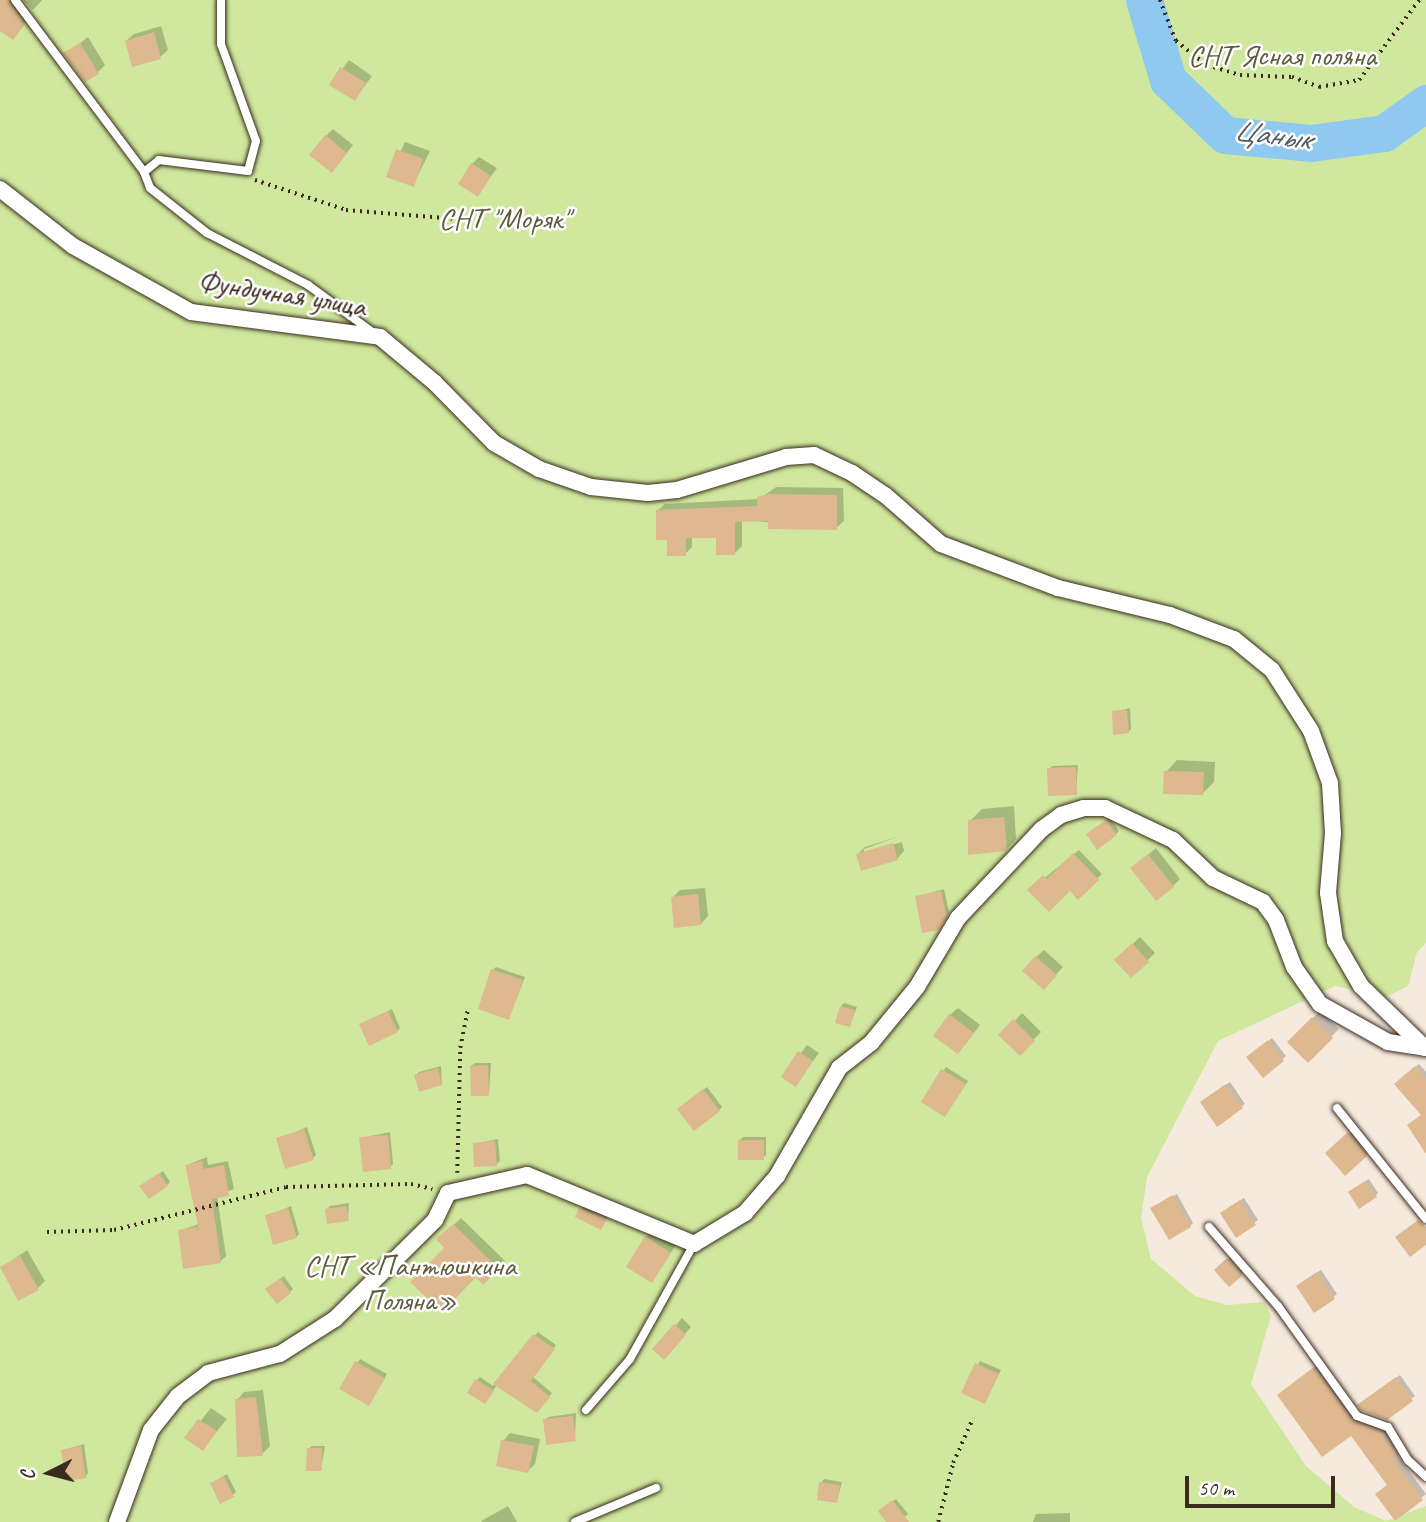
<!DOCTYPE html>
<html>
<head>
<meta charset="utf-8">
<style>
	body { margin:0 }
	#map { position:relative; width:1426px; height:1522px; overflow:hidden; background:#f5eadd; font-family:Caveat,sans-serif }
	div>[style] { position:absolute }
	.green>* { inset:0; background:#cfe89d }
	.shadow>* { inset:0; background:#0003 }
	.river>* { height:37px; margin:-18.5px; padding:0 18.5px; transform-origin:18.5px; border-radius:18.5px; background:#8fc9ef }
	.building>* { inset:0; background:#deb88f }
	.path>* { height:3.5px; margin-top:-1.75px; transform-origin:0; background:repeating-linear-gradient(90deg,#3b2a1e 0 2px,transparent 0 7px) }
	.roads { filter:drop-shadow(0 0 2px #3b2a1e) drop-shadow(0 0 2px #3b2a1e) }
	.service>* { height:8px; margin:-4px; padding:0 4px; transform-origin:4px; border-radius:4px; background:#fff }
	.minor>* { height:16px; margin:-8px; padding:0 8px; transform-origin:8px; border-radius:8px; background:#fff }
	span { translate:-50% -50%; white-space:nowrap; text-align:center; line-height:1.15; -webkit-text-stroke:5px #fff; paint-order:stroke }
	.park-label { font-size:30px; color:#605a3e }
	.street-label { font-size:30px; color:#3b2a1e }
	.water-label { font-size:32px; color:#545a5d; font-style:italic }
	.north { position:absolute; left:14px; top:1438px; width:70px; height:70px; -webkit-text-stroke:5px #fff; paint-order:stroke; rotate:264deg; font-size:19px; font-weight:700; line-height:28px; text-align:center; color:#3b2a1e }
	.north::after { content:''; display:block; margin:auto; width:24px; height:32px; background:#3b2a1e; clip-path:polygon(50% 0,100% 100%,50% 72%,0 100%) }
	.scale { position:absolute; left:1185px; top:1476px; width:150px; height:32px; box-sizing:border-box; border:4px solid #3b2a1e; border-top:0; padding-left:9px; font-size:21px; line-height:24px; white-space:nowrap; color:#3b2a1e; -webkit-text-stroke:5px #fff; paint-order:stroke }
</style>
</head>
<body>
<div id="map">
	<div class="green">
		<div style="clip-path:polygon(0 0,1426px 0,1426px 943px,1417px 952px,1408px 986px,1386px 997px,1335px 986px,1218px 1041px,1147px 1177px,1141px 1218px,1151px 1259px,1195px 1296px,1227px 1305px,1264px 1302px,1271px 1316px,1251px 1384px,1306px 1466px,1354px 1507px,1386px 1521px,1426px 1506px,1426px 1522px,0 1522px)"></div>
	</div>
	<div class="shadow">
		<div style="clip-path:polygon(0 0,19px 0,29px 17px,18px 32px,0 28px)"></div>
		<div style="clip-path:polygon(23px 0,42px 0,33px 10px)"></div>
		<div style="clip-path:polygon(161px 26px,168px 50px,160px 57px,126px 41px,134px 34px)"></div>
		<div style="clip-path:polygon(88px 37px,105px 65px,98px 72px,66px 54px)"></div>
		<div style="clip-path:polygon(349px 60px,372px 76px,355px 99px,331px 84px)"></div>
		<div style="clip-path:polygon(333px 129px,353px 145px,339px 163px,326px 136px)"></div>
		<div style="clip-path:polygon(405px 142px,430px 151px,413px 185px,389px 176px)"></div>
		<div style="clip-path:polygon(479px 157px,497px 168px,478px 194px,472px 164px)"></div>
		<div style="clip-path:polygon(776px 487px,843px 488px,844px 521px,836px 528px,742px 520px,742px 546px,735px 553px,718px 536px,692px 537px,692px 547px,685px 554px,668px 538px,657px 511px,665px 504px,759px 499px)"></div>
		<div style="clip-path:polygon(1130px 708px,1131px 729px,1128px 732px,1113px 712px)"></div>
		<div style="clip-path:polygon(1177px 760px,1215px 762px,1214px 782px,1202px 794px,1166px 772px)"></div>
		<div style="clip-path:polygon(1078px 765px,1076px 793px,1049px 769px,1052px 766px)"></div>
		<div style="clip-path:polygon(1014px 806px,1016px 839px,1005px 851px,970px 821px,982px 809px)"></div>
		<div style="clip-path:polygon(1110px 818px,1119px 831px,1116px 834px,1092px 831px)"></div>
		<div style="clip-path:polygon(900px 836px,864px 849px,864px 853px,902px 842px,904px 851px,897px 859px,858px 854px,865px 847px)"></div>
		<div style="clip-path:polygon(1156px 848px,1180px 879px,1173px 886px,1132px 868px)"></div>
		<div style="clip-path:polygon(1079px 850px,1102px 874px,1078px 897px,1070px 888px,1030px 890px)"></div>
		<div style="clip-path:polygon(705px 888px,708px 916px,701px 924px,673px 897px,680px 890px)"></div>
		<div style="clip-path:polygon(944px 889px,949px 912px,942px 924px,916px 897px)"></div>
		<div style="clip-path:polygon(1140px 937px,1155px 953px,1131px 976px,1116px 960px)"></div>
		<div style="clip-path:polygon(1044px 950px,1063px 967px,1051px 980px,1036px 957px)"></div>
		<div style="clip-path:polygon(496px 967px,525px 977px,509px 1018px,493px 970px)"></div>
		<div style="clip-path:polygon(844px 1003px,857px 1007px,850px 1025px,841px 1006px)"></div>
		<div style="clip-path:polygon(958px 1008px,980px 1025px,965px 1045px,950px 1015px)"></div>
		<div style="clip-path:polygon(392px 1009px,400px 1028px,397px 1031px,361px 1024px)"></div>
		<div style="clip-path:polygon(1320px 1011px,1339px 1029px,1308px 1060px,1289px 1042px)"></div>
		<div style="clip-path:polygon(1022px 1013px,1041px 1032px,1020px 1054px,1001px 1035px)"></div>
		<div style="clip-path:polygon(1272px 1038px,1286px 1056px,1263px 1075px,1252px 1055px)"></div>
		<div style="clip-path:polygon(807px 1045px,819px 1053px,796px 1084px,784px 1076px)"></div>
		<div style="clip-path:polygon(475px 1063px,491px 1063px,489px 1094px,471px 1066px)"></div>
		<div style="clip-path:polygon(1419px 1064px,1426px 1072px,1426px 1096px,1396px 1084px)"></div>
		<div style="clip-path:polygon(441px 1066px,442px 1084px,416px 1075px,419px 1072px)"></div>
		<div style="clip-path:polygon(946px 1067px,968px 1081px,945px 1115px,923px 1101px)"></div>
		<div style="clip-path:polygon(1230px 1082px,1245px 1104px,1218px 1124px,1205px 1099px)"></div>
		<div style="clip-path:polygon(707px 1087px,722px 1107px,719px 1110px,683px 1106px)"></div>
		<div style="clip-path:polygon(307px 1127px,316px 1155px,313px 1158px,278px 1139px)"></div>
		<div style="clip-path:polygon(1356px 1127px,1373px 1148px,1366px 1155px,1335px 1146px)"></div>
		<div style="clip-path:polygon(390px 1132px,393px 1164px,390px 1167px,361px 1138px)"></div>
		<div style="clip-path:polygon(743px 1137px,766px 1137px,766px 1155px,763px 1158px,740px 1140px)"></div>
		<div style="clip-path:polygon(498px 1139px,500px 1161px,497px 1164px,474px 1144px)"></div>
		<div style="clip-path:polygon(207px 1157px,208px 1165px,228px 1161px,234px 1189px,217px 1196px,226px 1256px,221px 1261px,179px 1231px,199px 1224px,187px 1165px)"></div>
		<div style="clip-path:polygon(163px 1171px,170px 1182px,167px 1185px,145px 1183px)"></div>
		<div style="clip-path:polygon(1369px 1179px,1378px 1193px,1375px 1196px,1353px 1189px)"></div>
		<div style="clip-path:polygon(1177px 1194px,1193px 1223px,1190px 1226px,1156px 1206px)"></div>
		<div style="clip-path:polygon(1244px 1198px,1258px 1220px,1237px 1235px,1225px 1210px)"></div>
		<div style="clip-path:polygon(349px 1203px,348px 1219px,327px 1209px,330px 1206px)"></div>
		<div style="clip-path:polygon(291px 1206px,299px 1234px,296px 1237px,267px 1216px)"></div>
		<div style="clip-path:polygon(584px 1206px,608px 1216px,601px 1228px,581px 1209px)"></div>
		<div style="clip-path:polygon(461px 1218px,505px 1261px,483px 1282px,439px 1239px)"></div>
		<div style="clip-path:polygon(653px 1230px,676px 1245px,651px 1281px,646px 1237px)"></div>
		<div style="clip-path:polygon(27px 1250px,45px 1281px,38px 1288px,1px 1268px)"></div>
		<div style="clip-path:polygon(1231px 1257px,1244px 1272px,1229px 1285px,1216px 1270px)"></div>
		<div style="clip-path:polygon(1321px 1270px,1337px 1294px,1315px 1311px,1301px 1283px)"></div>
		<div style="clip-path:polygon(284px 1276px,293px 1289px,290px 1292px,271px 1286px)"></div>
		<div style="clip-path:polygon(682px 1318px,691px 1327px,671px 1350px,675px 1326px)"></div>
		<div style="clip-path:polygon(538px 1332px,556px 1345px,533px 1377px,552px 1393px,540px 1407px,497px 1385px,488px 1399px,476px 1381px,480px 1377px,493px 1386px)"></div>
		<div style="clip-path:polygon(360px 1359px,387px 1374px,372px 1400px,342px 1388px)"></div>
		<div style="clip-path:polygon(980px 1361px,1001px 1370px,985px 1402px,964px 1392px)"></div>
		<div style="clip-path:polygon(1319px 1364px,1357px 1416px,1384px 1427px,1402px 1452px,1398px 1456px,1426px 1494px,1396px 1518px,1389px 1485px,1351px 1434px,1283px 1391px)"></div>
		<div style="clip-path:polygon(1400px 1375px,1415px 1396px,1387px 1418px,1363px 1402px)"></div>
		<div style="clip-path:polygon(263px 1390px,270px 1446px,262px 1454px,237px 1400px,244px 1392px)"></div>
		<div style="clip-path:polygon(211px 1408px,227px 1419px,202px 1449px,187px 1438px)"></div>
		<div style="clip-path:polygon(576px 1413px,575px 1439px,545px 1420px,548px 1417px)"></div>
		<div style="clip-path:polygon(510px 1433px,540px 1439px,535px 1464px,528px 1471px,503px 1441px)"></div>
		<div style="clip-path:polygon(84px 1444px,88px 1473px,85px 1477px,63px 1450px)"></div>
		<div style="clip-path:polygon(312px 1446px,325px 1446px,321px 1470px,308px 1449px)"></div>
		<div style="clip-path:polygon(227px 1474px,236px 1492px,233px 1495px,212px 1483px)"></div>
		<div style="clip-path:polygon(824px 1479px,842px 1482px,837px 1501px,821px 1483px)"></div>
		<div style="clip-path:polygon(896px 1499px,908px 1514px,899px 1522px,889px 1522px,884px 1508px)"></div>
		<div style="clip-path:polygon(508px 1506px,517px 1522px,481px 1522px,483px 1520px)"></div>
		<div style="clip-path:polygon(1070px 1513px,1070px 1522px,1033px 1522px,1036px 1514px)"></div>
	</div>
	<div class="river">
		<div style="left:1144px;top:0;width:84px;rotate:73.3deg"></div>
		<div style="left:1168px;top:80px;width:79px;rotate:44deg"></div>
		<div style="left:1225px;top:135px;width:86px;rotate:5.3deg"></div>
		<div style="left:1311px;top:143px;width:74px;rotate:-7.8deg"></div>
		<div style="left:1384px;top:133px;width:52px;rotate:-35.5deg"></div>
	</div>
	<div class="building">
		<div style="clip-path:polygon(0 0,9px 0,25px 24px,13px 40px,0 31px)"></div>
		<div style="clip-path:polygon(154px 32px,161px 59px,132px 67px,125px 41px)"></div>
		<div style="clip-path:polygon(80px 43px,99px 74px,85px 82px,63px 53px)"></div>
		<div style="clip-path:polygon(340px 67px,366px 83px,355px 101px,329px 85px)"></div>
		<div style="clip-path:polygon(325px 135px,347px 153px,332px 173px,309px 155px)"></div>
		<div style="clip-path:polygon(396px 149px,423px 159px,414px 187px,386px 177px)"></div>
		<div style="clip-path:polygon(471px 163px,491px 176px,478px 197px,458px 184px)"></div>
		<div style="clip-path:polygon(768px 494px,837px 495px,837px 530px,768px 529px,768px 521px,735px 522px,735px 555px,716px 555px,716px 538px,686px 538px,686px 556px,667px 556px,667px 540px,656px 540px,656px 510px,757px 506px,757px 497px)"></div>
		<div style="clip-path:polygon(1127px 710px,1129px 733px,1113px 735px,1112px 711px)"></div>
		<div style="clip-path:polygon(1076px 767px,1077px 795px,1048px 796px,1047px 768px)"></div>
		<div style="clip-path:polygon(1164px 771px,1204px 772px,1203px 795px,1163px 794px)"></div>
		<div style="clip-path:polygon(1004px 817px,1007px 851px,968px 855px,968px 820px)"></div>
		<div style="clip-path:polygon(1106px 820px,1117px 835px,1097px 850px,1086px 834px)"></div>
		<div style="clip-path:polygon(893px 843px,898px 860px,861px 871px,856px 854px)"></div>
		<div style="clip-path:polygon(1073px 853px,1099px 880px,1078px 900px,1070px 891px,1049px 912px,1027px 890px,1043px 875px,1047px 879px)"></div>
		<div style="clip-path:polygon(1148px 854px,1174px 887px,1156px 901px,1130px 868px)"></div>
		<div style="clip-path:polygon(941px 891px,947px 917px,939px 930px,922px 933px,915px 896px)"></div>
		<div style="clip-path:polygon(698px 894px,701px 925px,674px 928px,671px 897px)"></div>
		<div style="clip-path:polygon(1132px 943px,1149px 962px,1131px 978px,1114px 960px)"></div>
		<div style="clip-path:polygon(1035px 956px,1057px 975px,1044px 990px,1022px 971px)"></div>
		<div style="clip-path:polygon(491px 969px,523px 980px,509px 1020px,478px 1009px)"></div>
		<div style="clip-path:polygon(840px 1006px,855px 1010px,850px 1027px,835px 1023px)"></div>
		<div style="clip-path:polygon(388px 1011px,398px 1032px,369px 1046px,359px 1024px)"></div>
		<div style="clip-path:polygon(949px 1014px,974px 1033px,958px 1054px,933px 1036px)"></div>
		<div style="clip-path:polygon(1312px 1017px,1333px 1038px,1308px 1063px,1287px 1042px)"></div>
		<div style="clip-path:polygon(1013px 1019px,1035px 1041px,1020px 1056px,998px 1035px)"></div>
		<div style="clip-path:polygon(1268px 1040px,1284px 1061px,1263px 1078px,1246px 1057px)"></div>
		<div style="clip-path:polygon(798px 1051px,813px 1061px,796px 1087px,781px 1077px)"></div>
		<div style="clip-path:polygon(488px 1065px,489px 1096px,471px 1096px,470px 1066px)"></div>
		<div style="clip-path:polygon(1415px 1066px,1426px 1079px,1426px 1154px,1407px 1125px,1421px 1115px,1394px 1084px)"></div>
		<div style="clip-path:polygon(438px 1068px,442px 1085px,419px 1092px,414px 1075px)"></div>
		<div style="clip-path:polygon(941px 1069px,966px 1084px,945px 1117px,921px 1102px)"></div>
		<div style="clip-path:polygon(1226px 1084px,1243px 1108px,1217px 1127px,1200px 1102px)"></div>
		<div style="clip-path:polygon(703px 1089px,720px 1111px,694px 1131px,677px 1109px)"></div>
		<div style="clip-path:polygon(304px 1129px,314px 1160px,285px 1169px,276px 1138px)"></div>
		<div style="clip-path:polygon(1348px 1132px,1367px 1156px,1345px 1176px,1325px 1153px)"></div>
		<div style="clip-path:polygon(388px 1135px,391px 1169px,363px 1172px,359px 1137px)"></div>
		<div style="clip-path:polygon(738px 1140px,764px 1140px,764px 1160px,738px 1160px)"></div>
		<div style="clip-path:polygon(495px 1141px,497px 1166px,474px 1167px,473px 1143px)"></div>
		<div style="clip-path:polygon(202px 1161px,203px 1169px,224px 1165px,229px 1196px,212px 1199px,221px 1263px,183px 1269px,178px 1230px,196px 1227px,199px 1231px,185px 1165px)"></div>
		<div style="clip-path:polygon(159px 1173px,168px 1186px,149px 1199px,139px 1186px)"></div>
		<div style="clip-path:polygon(1365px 1181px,1377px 1197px,1359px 1209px,1348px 1192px)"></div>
		<div style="clip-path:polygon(1173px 1195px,1191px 1227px,1169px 1240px,1150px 1208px)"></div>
		<div style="clip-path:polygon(1240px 1200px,1256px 1225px,1236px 1238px,1220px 1213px)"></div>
		<div style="clip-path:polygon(346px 1206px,349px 1221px,327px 1224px,325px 1209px)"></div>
		<div style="clip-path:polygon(288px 1208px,297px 1238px,273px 1245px,265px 1215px)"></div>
		<div style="clip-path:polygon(579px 1208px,607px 1219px,601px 1230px,575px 1217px)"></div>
		<div style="clip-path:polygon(1418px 1220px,1426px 1227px,1426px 1245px,1410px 1257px,1395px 1237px)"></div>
		<div style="clip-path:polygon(453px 1224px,499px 1269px,483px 1285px,476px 1277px,442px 1313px,410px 1282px,444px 1248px,436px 1239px)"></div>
		<div style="clip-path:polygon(645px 1236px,671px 1253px,652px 1283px,626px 1267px)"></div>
		<div style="clip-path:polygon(20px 1256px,39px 1290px,18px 1301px,0 1267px)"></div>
		<div style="clip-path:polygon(1227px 1258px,1242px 1276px,1229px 1287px,1214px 1270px)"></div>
		<div style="clip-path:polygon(1317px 1272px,1335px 1299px,1314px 1313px,1296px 1286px)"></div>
		<div style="clip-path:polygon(280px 1278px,291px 1293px,277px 1304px,265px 1289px)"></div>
		<div style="clip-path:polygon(674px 1324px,686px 1335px,664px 1360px,652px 1349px)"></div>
		<div style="clip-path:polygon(533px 1334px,555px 1349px,531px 1381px,550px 1397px,537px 1413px,493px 1384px)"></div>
		<div style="clip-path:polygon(355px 1361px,385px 1378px,369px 1406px,339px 1389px)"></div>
		<div style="clip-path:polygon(975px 1363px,999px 1374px,985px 1404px,961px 1393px)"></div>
		<div style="clip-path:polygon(1314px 1367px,1352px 1420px,1380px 1431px,1399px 1458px,1394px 1461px,1423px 1500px,1395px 1521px,1375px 1494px,1387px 1485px,1351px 1436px,1322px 1457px,1277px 1395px)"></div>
		<div style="clip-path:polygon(1396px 1377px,1413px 1401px,1387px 1420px,1361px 1410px,1357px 1405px)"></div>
		<div style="clip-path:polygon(475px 1379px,494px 1391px,485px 1404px,467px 1393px)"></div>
		<div style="clip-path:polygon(256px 1397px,263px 1456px,237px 1457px,235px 1399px)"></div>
		<div style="clip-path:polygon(573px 1416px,576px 1441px,546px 1445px,543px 1419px)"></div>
		<div style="clip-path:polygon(198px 1419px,217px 1431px,203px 1451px,184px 1438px)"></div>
		<div style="clip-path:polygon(501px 1440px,534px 1446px,528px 1473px,496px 1466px)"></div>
		<div style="clip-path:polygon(81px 1446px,86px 1478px,66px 1481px,61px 1450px)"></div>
		<div style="clip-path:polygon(307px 1448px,322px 1448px,322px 1471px,306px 1471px)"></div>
		<div style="clip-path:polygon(224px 1476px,234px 1497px,220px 1504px,210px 1483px)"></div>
		<div style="clip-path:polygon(819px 1482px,840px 1485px,837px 1503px,817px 1500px)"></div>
		<div style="clip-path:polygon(892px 1500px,909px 1522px,886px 1522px,878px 1511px)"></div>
	</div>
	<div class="path">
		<div style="left:1160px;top:0;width:44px;rotate:68.7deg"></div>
		<div style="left:1176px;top:41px;width:39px;rotate:38deg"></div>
		<div style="left:1207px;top:65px;width:34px;rotate:17deg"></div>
		<div style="left:1240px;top:75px;width:52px;rotate:2.2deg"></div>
		<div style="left:1292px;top:77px;width:29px;rotate:20deg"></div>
		<div style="left:1319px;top:87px;width:41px;rotate:-9.9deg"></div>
		<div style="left:1359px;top:80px;width:100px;rotate:-53.1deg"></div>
		<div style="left:255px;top:180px;width:96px;rotate:18.2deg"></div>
		<div style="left:346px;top:210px;width:111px;rotate:4.6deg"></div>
		<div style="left:457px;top:1173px;width:125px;rotate:-88.6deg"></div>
		<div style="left:460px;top:1048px;width:41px;rotate:-78.7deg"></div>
		<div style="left:47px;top:1232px;width:67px;rotate:-1.7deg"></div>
		<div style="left:114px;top:1230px;width:177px;rotate:-14deg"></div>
		<div style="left:286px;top:1187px;width:125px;rotate:-1.4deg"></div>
		<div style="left:411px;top:1184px;width:22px;rotate:13deg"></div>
		<div style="left:938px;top:1522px;width:61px;rotate:-75.7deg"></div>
		<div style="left:953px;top:1463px;width:49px;rotate:-66deg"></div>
	</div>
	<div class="roads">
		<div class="service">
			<div style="left:15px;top:0;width:215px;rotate:53.1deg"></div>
			<div style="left:221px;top:0;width:44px;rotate:90deg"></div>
			<div style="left:221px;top:44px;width:103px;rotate:70.2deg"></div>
			<div style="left:256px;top:141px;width:31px;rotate:105deg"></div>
			<div style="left:248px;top:171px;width:90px;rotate:-173deg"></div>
			<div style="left:159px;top:160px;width:19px;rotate:141deg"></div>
			<div style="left:144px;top:172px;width:17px;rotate:69deg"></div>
			<div style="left:150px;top:188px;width:73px;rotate:38.3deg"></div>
			<div style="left:207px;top:233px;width:114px;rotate:27.2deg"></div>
			<div style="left:308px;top:285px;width:83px;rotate:36.2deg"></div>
			<div style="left:1337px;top:1108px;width:142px;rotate:51.3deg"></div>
			<div style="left:1209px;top:1227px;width:105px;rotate:48.9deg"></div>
			<div style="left:1278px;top:1306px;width:135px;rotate:54.3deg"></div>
			<div style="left:1357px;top:1416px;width:33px;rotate:20deg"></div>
			<div style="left:1388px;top:1427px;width:39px;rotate:59deg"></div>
			<div style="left:1408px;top:1460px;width:25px;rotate:43deg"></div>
			<div style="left:586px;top:1410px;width:67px;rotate:-49.2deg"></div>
			<div style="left:630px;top:1359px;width:132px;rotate:-60.9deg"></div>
			<div style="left:575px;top:1522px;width:88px;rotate:-22.8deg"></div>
		</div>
		<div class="minor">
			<div style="left:0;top:189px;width:93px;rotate:38deg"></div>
			<div style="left:73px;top:246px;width:135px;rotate:29.2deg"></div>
			<div style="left:191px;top:312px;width:191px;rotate:7.5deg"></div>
			<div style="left:380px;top:337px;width:72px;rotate:39.9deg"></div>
			<div style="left:435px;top:383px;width:84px;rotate:45.5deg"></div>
			<div style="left:494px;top:443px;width:52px;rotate:30deg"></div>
			<div style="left:539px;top:469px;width:55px;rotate:19.1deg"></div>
			<div style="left:591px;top:487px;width:57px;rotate:6deg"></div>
			<div style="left:648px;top:493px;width:29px;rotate:-6deg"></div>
			<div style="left:677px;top:490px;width:114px;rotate:-16.8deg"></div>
			<div style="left:786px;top:457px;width:28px;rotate:-4deg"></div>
			<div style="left:814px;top:455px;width:42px;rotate:25.3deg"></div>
			<div style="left:852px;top:473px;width:40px;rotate:34deg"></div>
			<div style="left:885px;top:495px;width:74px;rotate:41.2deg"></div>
			<div style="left:941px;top:544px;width:125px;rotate:20.6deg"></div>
			<div style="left:1058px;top:588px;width:115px;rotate:13.6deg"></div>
			<div style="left:1170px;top:615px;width:68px;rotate:20.6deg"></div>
			<div style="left:1234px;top:639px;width:49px;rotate:39.2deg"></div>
			<div style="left:1272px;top:670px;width:72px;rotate:57.4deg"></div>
			<div style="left:1311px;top:731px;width:55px;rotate:69.9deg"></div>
			<div style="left:1330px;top:783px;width:50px;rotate:86.6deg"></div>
			<div style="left:1333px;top:833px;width:60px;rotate:94.8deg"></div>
			<div style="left:1328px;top:893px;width:49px;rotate:81.7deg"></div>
			<div style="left:1335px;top:941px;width:52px;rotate:60deg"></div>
			<div style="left:1361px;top:986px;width:89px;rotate:44.1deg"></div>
			<div style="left:117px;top:1522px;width:98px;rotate:-69.7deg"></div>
			<div style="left:151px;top:1430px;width:43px;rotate:-51.5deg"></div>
			<div style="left:178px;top:1396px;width:38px;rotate:-37deg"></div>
			<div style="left:208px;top:1373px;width:74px;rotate:-14.8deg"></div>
			<div style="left:280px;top:1354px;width:65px;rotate:-32.5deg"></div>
			<div style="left:335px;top:1319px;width:141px;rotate:-44.7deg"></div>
			<div style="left:435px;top:1220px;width:30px;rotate:-64deg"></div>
			<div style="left:448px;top:1193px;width:81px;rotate:-12.8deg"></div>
			<div style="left:527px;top:1175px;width:181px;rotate:22.4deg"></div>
			<div style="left:694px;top:1244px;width:60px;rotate:-31.3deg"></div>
			<div style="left:745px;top:1213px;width:49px;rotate:-49.1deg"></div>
			<div style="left:777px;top:1176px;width:125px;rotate:-60.1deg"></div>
			<div style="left:839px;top:1068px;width:41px;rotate:-38deg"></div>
			<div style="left:871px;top:1043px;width:72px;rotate:-50.6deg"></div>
			<div style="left:917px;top:987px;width:80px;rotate:-59.3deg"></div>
			<div style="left:958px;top:918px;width:122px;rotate:-46.7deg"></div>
			<div style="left:1042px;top:829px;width:24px;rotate:-36deg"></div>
			<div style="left:1061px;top:815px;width:24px;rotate:-17deg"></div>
			<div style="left:1084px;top:808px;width:21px"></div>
			<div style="left:1105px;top:808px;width:75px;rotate:25.2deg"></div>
			<div style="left:1173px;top:840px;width:55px;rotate:43.5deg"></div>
			<div style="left:1213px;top:878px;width:55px;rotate:25.6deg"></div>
			<div style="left:1263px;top:902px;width:22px;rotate:54deg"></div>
			<div style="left:1276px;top:920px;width:50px;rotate:69deg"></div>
			<div style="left:1294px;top:967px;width:45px;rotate:54.9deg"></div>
			<div style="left:1320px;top:1004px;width:78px;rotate:29.2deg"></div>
			<div style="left:1388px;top:1042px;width:38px;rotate:9deg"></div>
		</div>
	</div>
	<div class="park-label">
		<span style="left:1282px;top:55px">СНТ Ясная поляна</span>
		<span style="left:504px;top:218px">СНТ "Моряк"</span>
		<span style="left:410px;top:1282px">СНТ «Пантюшкина<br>Поляна»</span>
	</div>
	<div class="street-label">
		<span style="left:282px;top:293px;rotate:9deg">Фундучная улица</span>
	</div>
	<div class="water-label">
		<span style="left:1272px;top:135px;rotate:7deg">Цанык</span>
	</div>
	<div class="north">С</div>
	<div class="scale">50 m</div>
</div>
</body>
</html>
